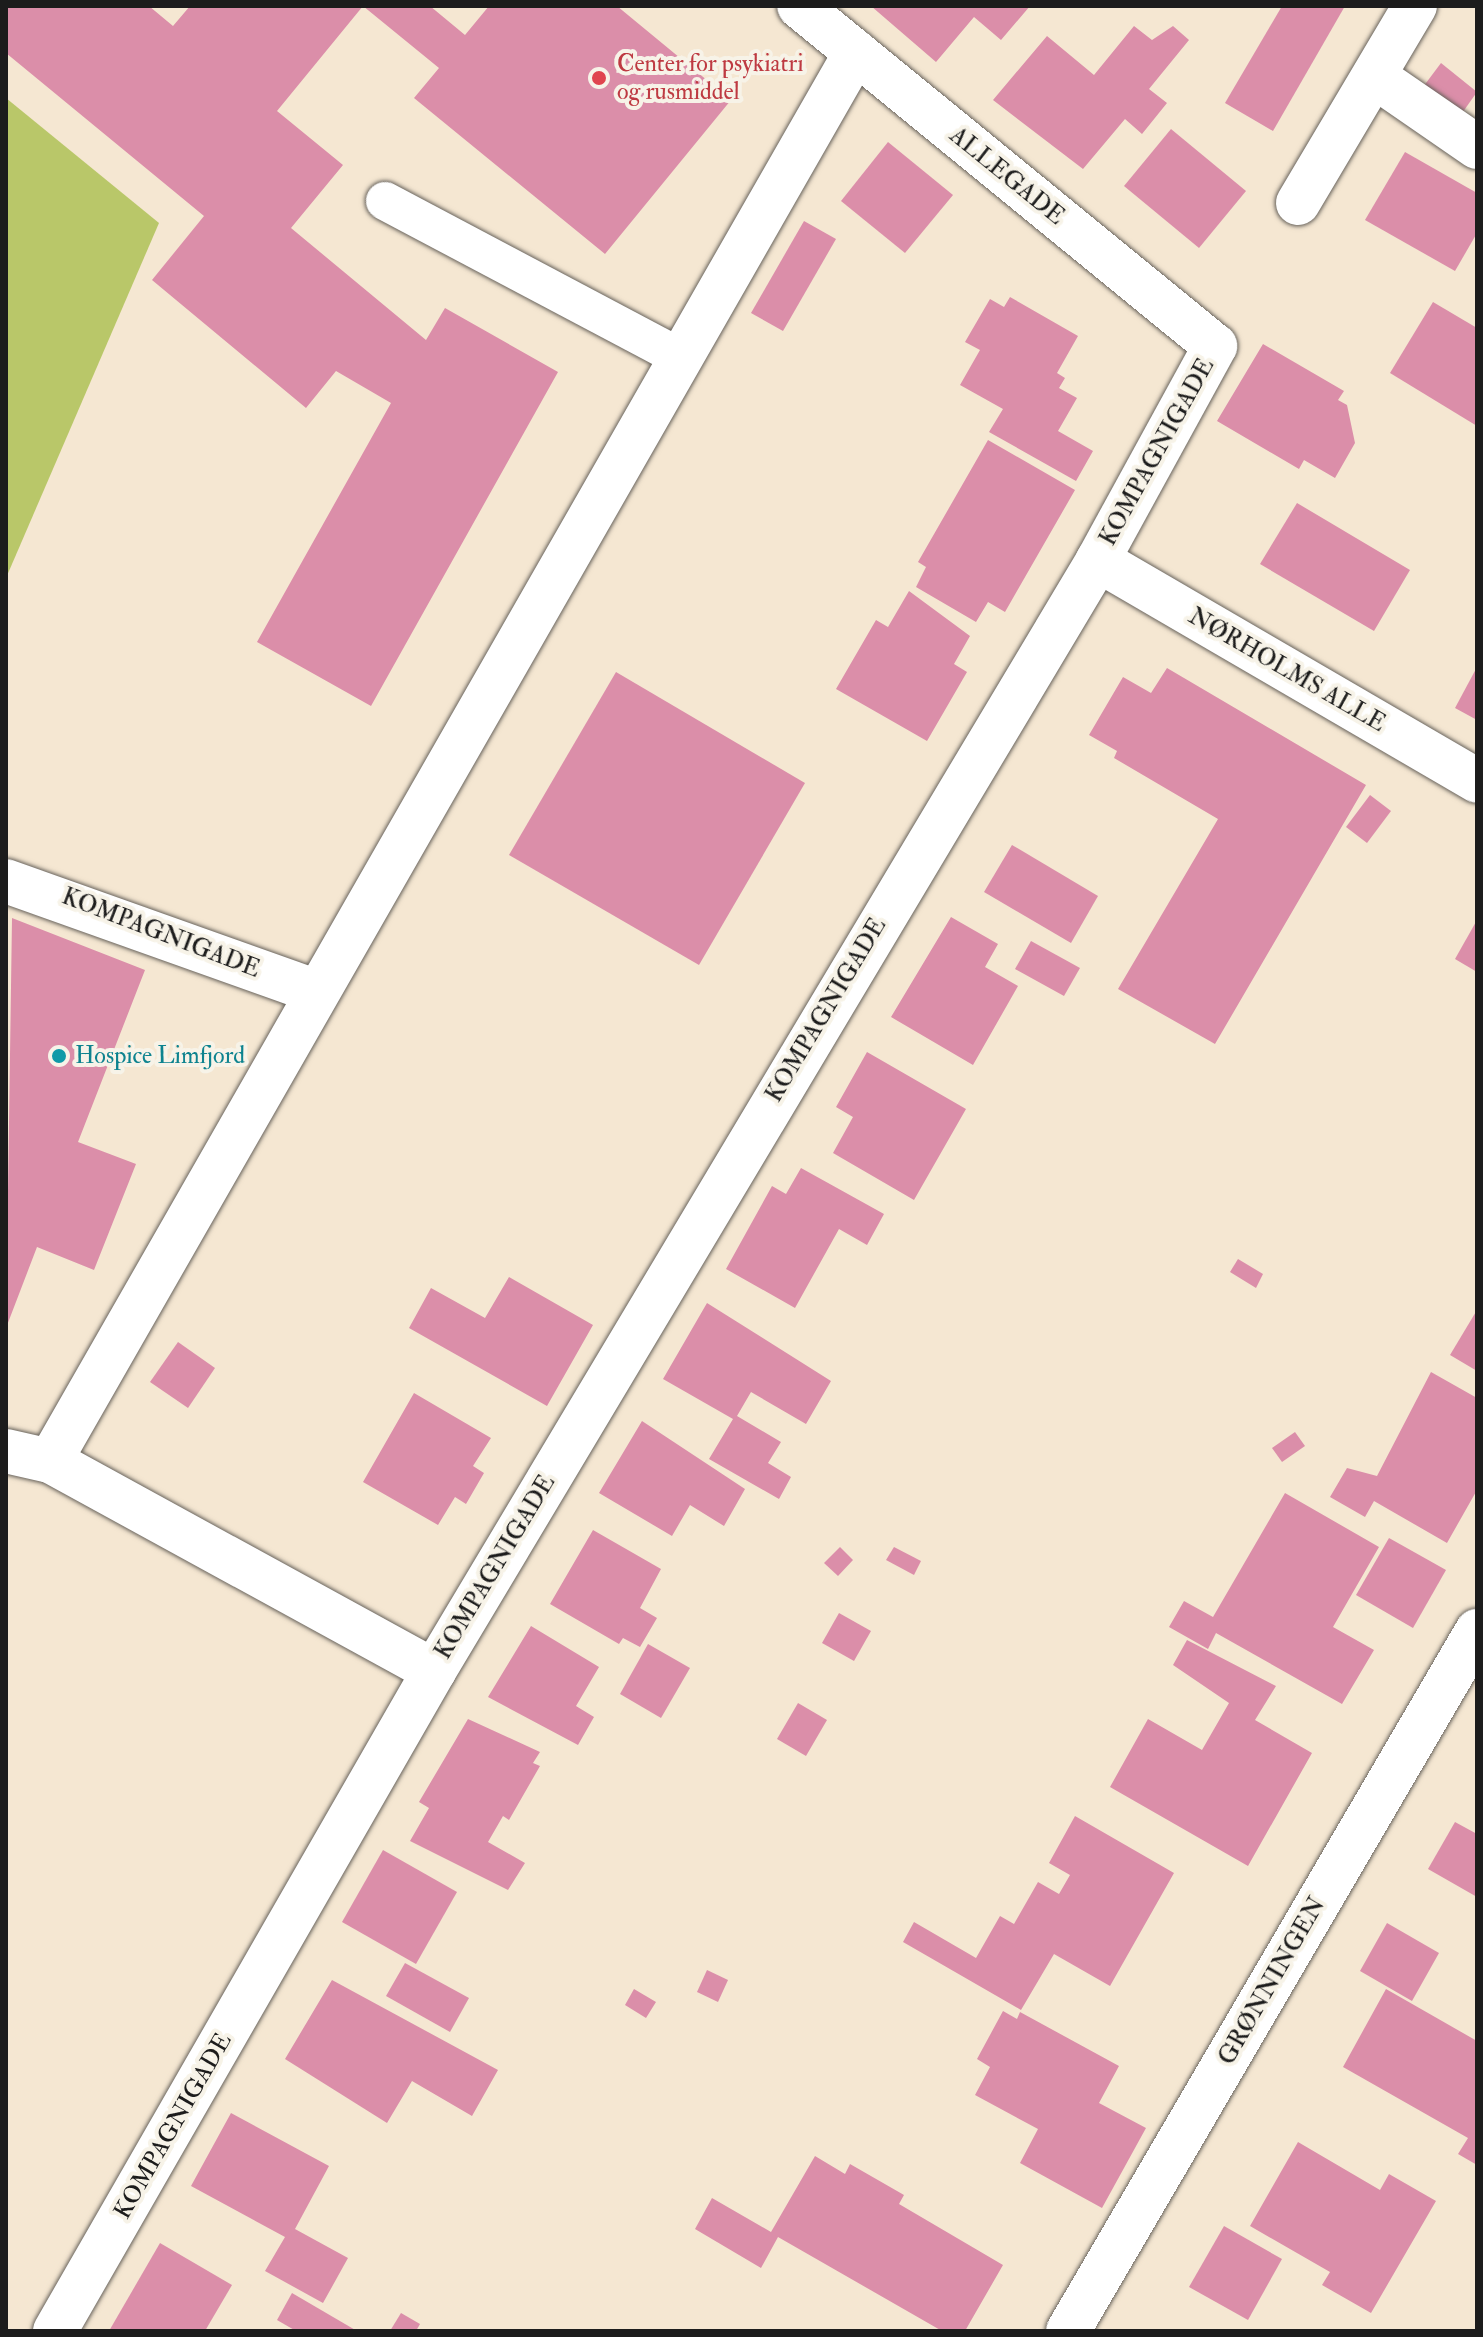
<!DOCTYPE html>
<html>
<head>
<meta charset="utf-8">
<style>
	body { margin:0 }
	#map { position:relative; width:1483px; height:2337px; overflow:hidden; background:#f5e7d2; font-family:"IM FELL Double Pica",serif }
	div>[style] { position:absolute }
	.green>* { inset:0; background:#b9c769 }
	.building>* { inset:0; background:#db8ea9 }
	.roads { filter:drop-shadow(0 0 2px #68635c) drop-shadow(0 0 2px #68635c) }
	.lane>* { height:38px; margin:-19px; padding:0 19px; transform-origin:19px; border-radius:19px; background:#fff }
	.street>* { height:44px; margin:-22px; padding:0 22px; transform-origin:22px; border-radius:22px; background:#fff }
	.dots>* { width:22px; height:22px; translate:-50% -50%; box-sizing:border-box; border:4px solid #f7f3e8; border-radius:50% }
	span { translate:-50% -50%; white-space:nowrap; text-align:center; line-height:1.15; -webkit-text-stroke:8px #f7f3e8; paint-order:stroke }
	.health-label { font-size:24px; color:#be3a42 }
	.left { translate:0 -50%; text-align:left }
	.street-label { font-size:24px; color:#1c1c1c }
	.culture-label { font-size:24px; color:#0d838f }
	.frame { position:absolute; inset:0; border:8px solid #1c1c1c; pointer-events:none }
</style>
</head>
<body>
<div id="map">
	<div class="green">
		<div style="clip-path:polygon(6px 98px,159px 223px,6px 578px)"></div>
	</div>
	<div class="building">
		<div style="clip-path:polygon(6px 6px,149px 6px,173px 26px,190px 6px,430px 6px,465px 35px,489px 6px,617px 6px,731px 100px,605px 254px,414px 98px,439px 68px,363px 6px,277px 111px,343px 165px,291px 228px,426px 340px,445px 308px,558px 372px,371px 706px,257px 642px,391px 403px,336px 371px,306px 408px,152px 280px,204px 216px,6px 53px)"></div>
		<div style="clip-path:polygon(871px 6px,1030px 6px,1001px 40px,974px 17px,936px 62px)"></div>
		<div style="clip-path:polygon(1282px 6px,1345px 6px,1273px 131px,1225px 103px)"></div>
		<div style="clip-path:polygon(1134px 26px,1152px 40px,1173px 26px,1189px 40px,1149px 89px,1167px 103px,1142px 134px,1125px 119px,1083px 169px,993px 100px,1047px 36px,1094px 75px)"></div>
		<div style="clip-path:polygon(1441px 63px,1477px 92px,1460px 116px,1423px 87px)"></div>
		<div style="clip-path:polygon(1171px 129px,1246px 191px,1199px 248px,1124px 186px)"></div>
		<div style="clip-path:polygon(888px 142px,953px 195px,905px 253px,841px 201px)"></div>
		<div style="clip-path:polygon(1405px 152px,1477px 193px,1477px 233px,1455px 271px,1365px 220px)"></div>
		<div style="clip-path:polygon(804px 221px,836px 239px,783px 331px,751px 313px)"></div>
		<div style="clip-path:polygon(1010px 297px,1078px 336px,1057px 373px,1065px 378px,1059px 388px,1077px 398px,1058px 431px,1093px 451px,1076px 481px,989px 432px,1003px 409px,960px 385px,980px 350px,965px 342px,990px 299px,1004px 307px)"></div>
		<div style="clip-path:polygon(1433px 302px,1477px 328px,1477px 426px,1390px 373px)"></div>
		<div style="clip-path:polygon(1263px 344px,1344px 391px,1338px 400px,1347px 405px,1355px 443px,1335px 478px,1304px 460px,1299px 469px,1217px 421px)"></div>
		<div style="clip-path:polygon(988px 440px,1075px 490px,1005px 612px,988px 602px,976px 622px,916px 587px,926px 567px,918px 562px)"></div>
		<div style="clip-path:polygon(1297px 503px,1410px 570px,1374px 631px,1260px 564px)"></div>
		<div style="clip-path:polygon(909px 591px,970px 636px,954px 664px,967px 672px,927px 741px,836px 689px,876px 620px,888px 627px)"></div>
		<div style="clip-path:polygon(1477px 667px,1477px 720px,1455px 708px)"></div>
		<div style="clip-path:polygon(1167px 668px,1366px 785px,1215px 1044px,1118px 989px,1218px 819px,1114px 758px,1117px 751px,1089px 735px,1123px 677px,1151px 693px)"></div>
		<div style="clip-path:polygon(616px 672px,805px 783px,699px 965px,509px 855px)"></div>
		<div style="clip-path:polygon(1370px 795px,1391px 811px,1367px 843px,1346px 827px)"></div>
		<div style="clip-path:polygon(1012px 845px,1098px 896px,1071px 943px,984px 892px)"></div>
		<div style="clip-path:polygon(951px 917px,998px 944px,985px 967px,1018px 986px,973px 1065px,891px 1017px)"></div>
		<div style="clip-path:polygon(12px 918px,145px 970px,78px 1142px,136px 1164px,94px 1270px,37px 1247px,6px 1328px)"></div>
		<div style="clip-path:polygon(1477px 920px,1477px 972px,1455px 959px)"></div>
		<div style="clip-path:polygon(1031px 941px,1080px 968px,1064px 996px,1015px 969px)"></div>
		<div style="clip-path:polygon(867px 1052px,966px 1109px,914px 1200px,833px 1153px,853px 1117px,836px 1107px)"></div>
		<div style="clip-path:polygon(801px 1168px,884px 1214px,867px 1245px,839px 1229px,795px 1308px,726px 1269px,772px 1186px,786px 1194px)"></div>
		<div style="clip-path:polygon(1238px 1259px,1263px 1274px,1256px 1288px,1230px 1272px)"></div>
		<div style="clip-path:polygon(509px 1277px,593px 1325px,547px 1406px,409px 1328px,431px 1288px,485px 1318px)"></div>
		<div style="clip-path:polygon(707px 1303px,831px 1381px,806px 1424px,751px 1392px,737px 1416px,781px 1442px,768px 1463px,791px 1477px,779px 1499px,709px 1459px,733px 1419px,663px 1379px)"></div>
		<div style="clip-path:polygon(1477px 1310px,1477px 1371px,1450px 1355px)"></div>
		<div style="clip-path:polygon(178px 1342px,215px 1368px,188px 1408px,150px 1382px)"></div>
		<div style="clip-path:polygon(1431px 1372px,1477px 1398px,1477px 1490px,1447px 1543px,1374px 1501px,1365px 1517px,1330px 1497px,1347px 1468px,1377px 1476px)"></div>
		<div style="clip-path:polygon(414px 1393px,491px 1438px,473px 1466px,484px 1473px,466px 1504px,455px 1497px,438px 1525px,363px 1482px)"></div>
		<div style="clip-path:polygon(642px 1421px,745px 1489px,724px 1526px,690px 1505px,672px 1536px,599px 1493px)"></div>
		<div style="clip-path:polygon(1295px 1432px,1305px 1446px,1282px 1462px,1272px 1448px)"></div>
		<div style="clip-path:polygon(1285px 1493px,1379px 1547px,1333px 1627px,1374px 1650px,1342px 1704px,1216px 1633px,1208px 1649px,1169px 1627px,1184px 1601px,1213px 1617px)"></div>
		<div style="clip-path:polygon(593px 1530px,661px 1569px,640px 1608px,657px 1618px,640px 1647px,623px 1638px,619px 1644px,550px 1604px)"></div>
		<div style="clip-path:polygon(1389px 1538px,1446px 1570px,1413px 1628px,1356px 1595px)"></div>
		<div style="clip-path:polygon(840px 1547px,853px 1560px,838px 1576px,824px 1563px)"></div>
		<div style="clip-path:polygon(894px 1547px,921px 1561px,914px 1575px,886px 1560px)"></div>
		<div style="clip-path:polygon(839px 1613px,871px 1631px,854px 1661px,822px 1643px)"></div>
		<div style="clip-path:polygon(531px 1626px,599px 1667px,576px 1706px,594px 1717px,578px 1745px,488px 1697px)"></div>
		<div style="clip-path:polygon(1187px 1640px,1276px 1686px,1255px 1720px,1312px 1753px,1248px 1866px,1110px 1787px,1148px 1719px,1202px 1750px,1229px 1703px,1173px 1665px)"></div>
		<div style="clip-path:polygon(648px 1644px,690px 1668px,661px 1718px,620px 1694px)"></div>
		<div style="clip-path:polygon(798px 1703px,827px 1720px,806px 1756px,777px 1739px)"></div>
		<div style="clip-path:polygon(468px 1719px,540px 1752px,533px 1763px,540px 1766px,509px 1820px,503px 1816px,488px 1842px,525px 1863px,508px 1890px,410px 1841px,429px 1808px,419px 1802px)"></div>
		<div style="clip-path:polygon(1075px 1816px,1174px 1873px,1110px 1986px,1054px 1954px,1021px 2010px,903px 1942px,914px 1922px,976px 1958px,1000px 1916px,1014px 1924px,1038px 1882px,1059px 1894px,1070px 1875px,1049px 1863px)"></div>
		<div style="clip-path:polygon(1455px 1822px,1477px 1834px,1477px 1897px,1428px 1869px)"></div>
		<div style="clip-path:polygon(383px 1850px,457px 1892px,416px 1964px,342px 1922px)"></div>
		<div style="clip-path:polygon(1387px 1923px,1439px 1953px,1412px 2001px,1360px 1971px)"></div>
		<div style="clip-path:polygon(405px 1963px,469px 1998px,450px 2032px,386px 1996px)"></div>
		<div style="clip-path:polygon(707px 1970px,728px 1980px,718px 2002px,697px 1992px)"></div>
		<div style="clip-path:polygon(332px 1980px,498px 2070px,472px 2116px,412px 2081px,387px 2123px,285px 2059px)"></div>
		<div style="clip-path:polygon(634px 1989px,656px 2002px,646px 2018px,625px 2005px)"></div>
		<div style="clip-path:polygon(1386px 1989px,1477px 2041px,1477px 2165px,1458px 2154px,1468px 2138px,1343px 2067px)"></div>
		<div style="clip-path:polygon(1003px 2011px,1017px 2019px,1020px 2012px,1119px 2066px,1099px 2103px,1146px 2128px,1102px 2208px,1020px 2163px,1038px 2129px,975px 2095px,990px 2067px,977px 2059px)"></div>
		<div style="clip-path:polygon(231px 2113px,329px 2166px,295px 2229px,348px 2258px,323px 2303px,265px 2271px,285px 2237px,191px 2186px)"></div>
		<div style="clip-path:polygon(1298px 2142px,1380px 2190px,1389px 2174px,1436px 2201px,1371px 2313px,1322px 2285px,1330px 2272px,1250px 2226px)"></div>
		<div style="clip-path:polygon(815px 2156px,845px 2174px,850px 2164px,904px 2195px,899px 2204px,1003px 2265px,965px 2331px,942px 2331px,778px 2237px,761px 2268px,695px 2229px,712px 2198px,771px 2232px)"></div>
		<div style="clip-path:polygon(1224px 2226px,1282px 2259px,1248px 2320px,1189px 2287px)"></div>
		<div style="clip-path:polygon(160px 2243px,232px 2285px,205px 2331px,109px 2331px)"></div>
		<div style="clip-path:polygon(292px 2293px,357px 2331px,296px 2331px,277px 2320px)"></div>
		<div style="clip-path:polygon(401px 2313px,420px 2324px,416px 2331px,390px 2331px)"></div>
	</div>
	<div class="roads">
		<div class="lane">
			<div style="left:385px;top:201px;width:334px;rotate:27.9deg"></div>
		</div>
		<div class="street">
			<div style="left:1374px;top:76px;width:125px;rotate:34.6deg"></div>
			<div style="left:1298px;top:203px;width:229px;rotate:-59.3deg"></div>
			<div style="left:1098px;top:560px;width:439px;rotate:30.2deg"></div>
			<div style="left:6px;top:881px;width:328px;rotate:19.6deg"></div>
			<div style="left:6px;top:1451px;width:45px;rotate:12.8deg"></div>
			<div style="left:434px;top:1671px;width:438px;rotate:-151.3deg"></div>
			<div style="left:50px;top:1461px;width:1623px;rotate:-60.23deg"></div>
			<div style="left:55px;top:2331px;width:761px;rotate:-60.13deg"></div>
			<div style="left:434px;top:1671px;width:1294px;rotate:-59.13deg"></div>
			<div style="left:1098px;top:560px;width:244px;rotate:-61.3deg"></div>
			<div style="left:1215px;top:346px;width:537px;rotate:-140.74deg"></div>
			<div style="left:1068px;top:2331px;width:811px;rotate:-59.7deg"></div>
		</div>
	</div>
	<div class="dots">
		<div style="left:599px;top:78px;background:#e0444e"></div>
		<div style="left:59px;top:1056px;background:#0f9aa8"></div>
	</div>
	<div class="health-label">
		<span class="left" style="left:617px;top:78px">Center for psykiatri<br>og rusmiddel</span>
	</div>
	<div class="street-label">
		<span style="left:1007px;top:176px;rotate:39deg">ALLEGADE</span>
		<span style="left:1157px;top:452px;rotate:-61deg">KOMPAGNIGADE</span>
		<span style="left:1287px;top:670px;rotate:30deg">NØRHOLMS ALLE</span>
		<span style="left:161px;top:933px;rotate:21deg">KOMPAGNIGADE</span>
		<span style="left:826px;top:1010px;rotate:-59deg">KOMPAGNIGADE</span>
		<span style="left:495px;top:1567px;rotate:-59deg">KOMPAGNIGADE</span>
		<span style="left:1272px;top:1981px;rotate:-60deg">GRØNNINGEN</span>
		<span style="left:173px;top:2126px;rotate:-60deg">KOMPAGNIGADE</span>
	</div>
	<div class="culture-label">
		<span class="left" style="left:75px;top:1056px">Hospice Limfjord</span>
	</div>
	<div class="frame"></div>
</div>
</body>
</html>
